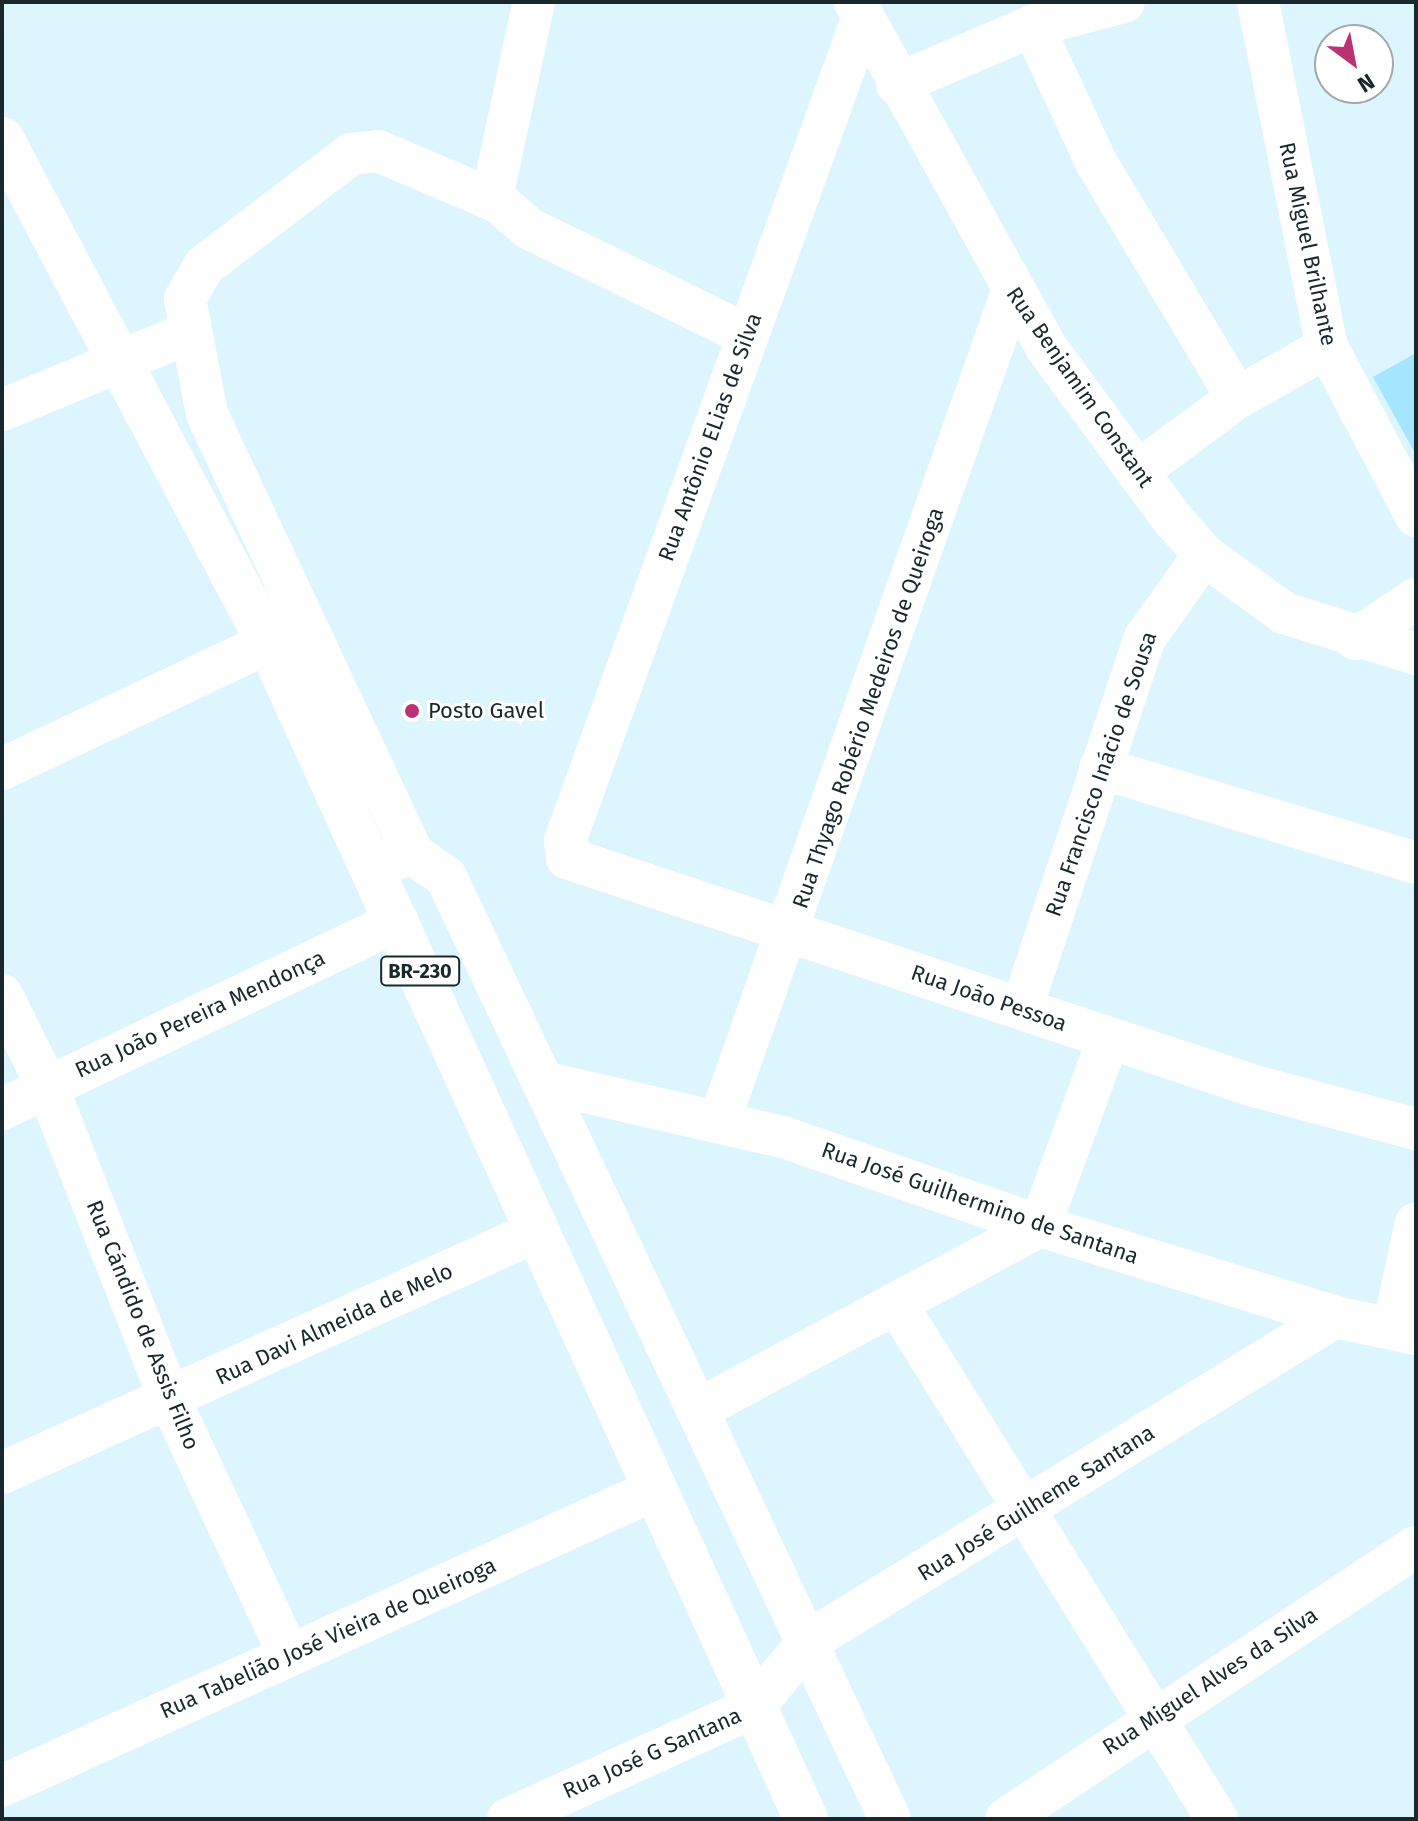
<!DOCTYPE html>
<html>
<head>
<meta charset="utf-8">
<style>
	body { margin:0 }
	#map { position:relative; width:1418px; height:1821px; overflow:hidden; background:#ddf5fe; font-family:"Fira Sans",sans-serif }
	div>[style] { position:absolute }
	.green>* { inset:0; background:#a4e6ff }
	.minor>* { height:42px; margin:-21px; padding:0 21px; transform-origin:21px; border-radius:21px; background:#fff }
	.highway>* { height:44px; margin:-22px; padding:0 22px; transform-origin:22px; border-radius:22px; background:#fff }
	.dots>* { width:22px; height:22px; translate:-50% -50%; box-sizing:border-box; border:4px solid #fff; border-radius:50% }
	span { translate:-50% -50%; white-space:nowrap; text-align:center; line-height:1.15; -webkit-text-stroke:6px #fff; paint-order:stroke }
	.shield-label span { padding:2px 6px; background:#fff; border:2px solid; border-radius:6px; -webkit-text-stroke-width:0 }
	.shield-label { font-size:20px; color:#18282d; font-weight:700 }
	.street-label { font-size:22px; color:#18282d }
	.poi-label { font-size:22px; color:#18282d }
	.left { translate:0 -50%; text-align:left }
	.frame { position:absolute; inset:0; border:4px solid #18282d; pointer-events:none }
	.north { position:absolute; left:1314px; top:24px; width:80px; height:80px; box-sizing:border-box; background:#fff; border:2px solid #a3a9ab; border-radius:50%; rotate:148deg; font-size:22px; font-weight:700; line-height:32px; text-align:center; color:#18282d }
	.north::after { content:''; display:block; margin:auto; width:28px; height:36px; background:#ba3270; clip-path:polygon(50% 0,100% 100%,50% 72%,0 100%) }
</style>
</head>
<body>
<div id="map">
	<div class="green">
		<div style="clip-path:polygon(1416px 353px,1416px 455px,1373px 377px)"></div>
	</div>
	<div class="minor">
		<div style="left:855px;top:2px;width:394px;rotate:61deg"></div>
		<div style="left:1046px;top:347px;width:211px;rotate:53.7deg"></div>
		<div style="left:1171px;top:517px;width:50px;rotate:49deg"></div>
		<div style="left:1204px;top:555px;width:99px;rotate:35.9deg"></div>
		<div style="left:1284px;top:613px;width:138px;rotate:17.3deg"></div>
		<div style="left:1258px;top:2px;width:352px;rotate:78.7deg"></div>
		<div style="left:1327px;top:347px;width:191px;rotate:62.2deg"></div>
		<div style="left:863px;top:17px;width:876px;rotate:109.88deg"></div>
		<div style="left:565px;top:841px;width:17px;rotate:83deg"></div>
		<div style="left:567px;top:858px;width:724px;rotate:18.36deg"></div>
		<div style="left:1254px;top:1086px;width:168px;rotate:14.9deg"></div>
		<div style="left:1033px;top:26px;width:150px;rotate:65.1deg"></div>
		<div style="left:1096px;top:162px;width:275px;rotate:59.1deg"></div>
		<div style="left:897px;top:84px;width:148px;rotate:-23.1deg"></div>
		<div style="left:1033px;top:26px;width:94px;rotate:-14.8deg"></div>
		<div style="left:498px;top:202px;width:15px;rotate:-106deg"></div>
		<div style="left:494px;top:188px;width:190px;rotate:-77.9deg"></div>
		<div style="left:2px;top:410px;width:202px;rotate:-22.4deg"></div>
		<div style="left:1137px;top:472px;width:124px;rotate:-36.5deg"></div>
		<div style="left:1237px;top:398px;width:103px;rotate:-29.5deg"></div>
		<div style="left:1355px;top:639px;width:73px;rotate:-33.3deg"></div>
		<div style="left:1100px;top:768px;width:330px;rotate:16.7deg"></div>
		<div style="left:2px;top:769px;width:331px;rotate:-25.4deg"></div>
		<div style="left:413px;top:854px;width:486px;rotate:-115.1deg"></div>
		<div style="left:207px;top:414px;width:117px;rotate:-100.8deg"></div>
		<div style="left:185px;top:299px;width:38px;rotate:-60deg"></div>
		<div style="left:204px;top:266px;width:185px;rotate:-37.3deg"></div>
		<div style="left:351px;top:154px;width:27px;rotate:-6deg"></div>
		<div style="left:378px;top:151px;width:130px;rotate:23deg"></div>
		<div style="left:498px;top:202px;width:42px;rotate:40.2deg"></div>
		<div style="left:530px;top:229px;width:242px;rotate:26deg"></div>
		<div style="left:386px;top:862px;width:28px;rotate:-17deg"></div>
		<div style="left:413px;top:854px;width:40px;rotate:34.9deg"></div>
		<div style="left:446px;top:877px;width:1041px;rotate:64.76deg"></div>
		<div style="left:2px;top:995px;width:102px;rotate:63.7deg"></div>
		<div style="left:47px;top:1086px;width:337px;rotate:68.6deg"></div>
		<div style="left:170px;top:1400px;width:281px;rotate:65deg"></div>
		<div style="left:1022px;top:1007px;width:389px;rotate:-71.6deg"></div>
		<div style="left:1145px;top:638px;width:102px;rotate:-54.6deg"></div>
		<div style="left:542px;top:1082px;width:247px;rotate:12.9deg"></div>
		<div style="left:783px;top:1137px;width:272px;rotate:19.1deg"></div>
		<div style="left:1040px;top:1226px;width:309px;rotate:17.1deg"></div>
		<div style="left:1335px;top:1317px;width:83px;rotate:11.9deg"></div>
		<div style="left:2px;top:1109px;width:438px;rotate:-25.4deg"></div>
		<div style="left:719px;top:1122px;width:880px;rotate:-70.56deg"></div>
		<div style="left:896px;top:1303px;width:608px;rotate:58.11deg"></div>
		<div style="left:1393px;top:1329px;width:108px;rotate:-77.8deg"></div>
		<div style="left:699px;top:1409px;width:387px;rotate:-28.2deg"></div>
		<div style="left:1040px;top:1226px;width:198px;rotate:-69.9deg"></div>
		<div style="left:2px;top:1473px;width:585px;rotate:-24.33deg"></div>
		<div style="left:2px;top:1786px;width:716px;rotate:-24.42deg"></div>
		<div style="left:508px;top:1819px;width:270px;rotate:-24.5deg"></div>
		<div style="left:754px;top:1707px;width:86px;rotate:-50.2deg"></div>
		<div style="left:809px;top:1641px;width:618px;rotate:-31.63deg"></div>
		<div style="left:1006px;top:1819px;width:492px;rotate:-33.6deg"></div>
	</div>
	<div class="highway">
		<div style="left:2px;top:139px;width:571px;rotate:62.13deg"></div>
		<div style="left:269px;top:644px;width:1292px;rotate:65.44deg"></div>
	</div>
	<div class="dots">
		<div style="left:412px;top:711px;background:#ba3270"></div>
	</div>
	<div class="shield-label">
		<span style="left:420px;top:971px">BR-230</span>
	</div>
	<div class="street-label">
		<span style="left:1308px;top:244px;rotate:78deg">Rua Miguel Brilhante</span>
		<span style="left:1080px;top:387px;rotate:55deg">Rua Benjamim Constant</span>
		<span style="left:710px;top:437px;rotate:-70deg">Rua Antônio ELias de Silva</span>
		<span style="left:868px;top:708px;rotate:-71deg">Rua Thyago Robério Medeiros de Queiroga</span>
		<span style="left:1101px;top:774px;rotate:-71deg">Rua Francisco Inácio de Sousa</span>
		<span style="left:989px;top:998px;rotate:19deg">Rua João Pessoa</span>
		<span style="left:200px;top:1014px;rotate:-25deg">Rua João Pereira Mendonça</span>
		<span style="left:980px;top:1203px;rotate:19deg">Rua José Guilhermino de Santana</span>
		<span style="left:334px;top:1324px;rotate:-25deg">Rua Davi Almeida de Melo</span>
		<span style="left:143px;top:1325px;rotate:68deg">Rua Cándido de Assis Filho</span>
		<span style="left:1036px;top:1503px;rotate:-32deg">Rua José Guilheme Santana</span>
		<span style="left:328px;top:1638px;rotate:-24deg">Rua Tabelião José Vieira de Queiroga</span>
		<span style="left:1210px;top:1681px;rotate:-33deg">Rua Miguel Alves da Silva</span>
		<span style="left:652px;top:1753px;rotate:-24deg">Rua José G Santana</span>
	</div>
	<div class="poi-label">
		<span class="left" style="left:428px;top:711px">Posto Gavel</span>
	</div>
	<div class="frame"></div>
	<div class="north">N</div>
</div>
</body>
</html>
